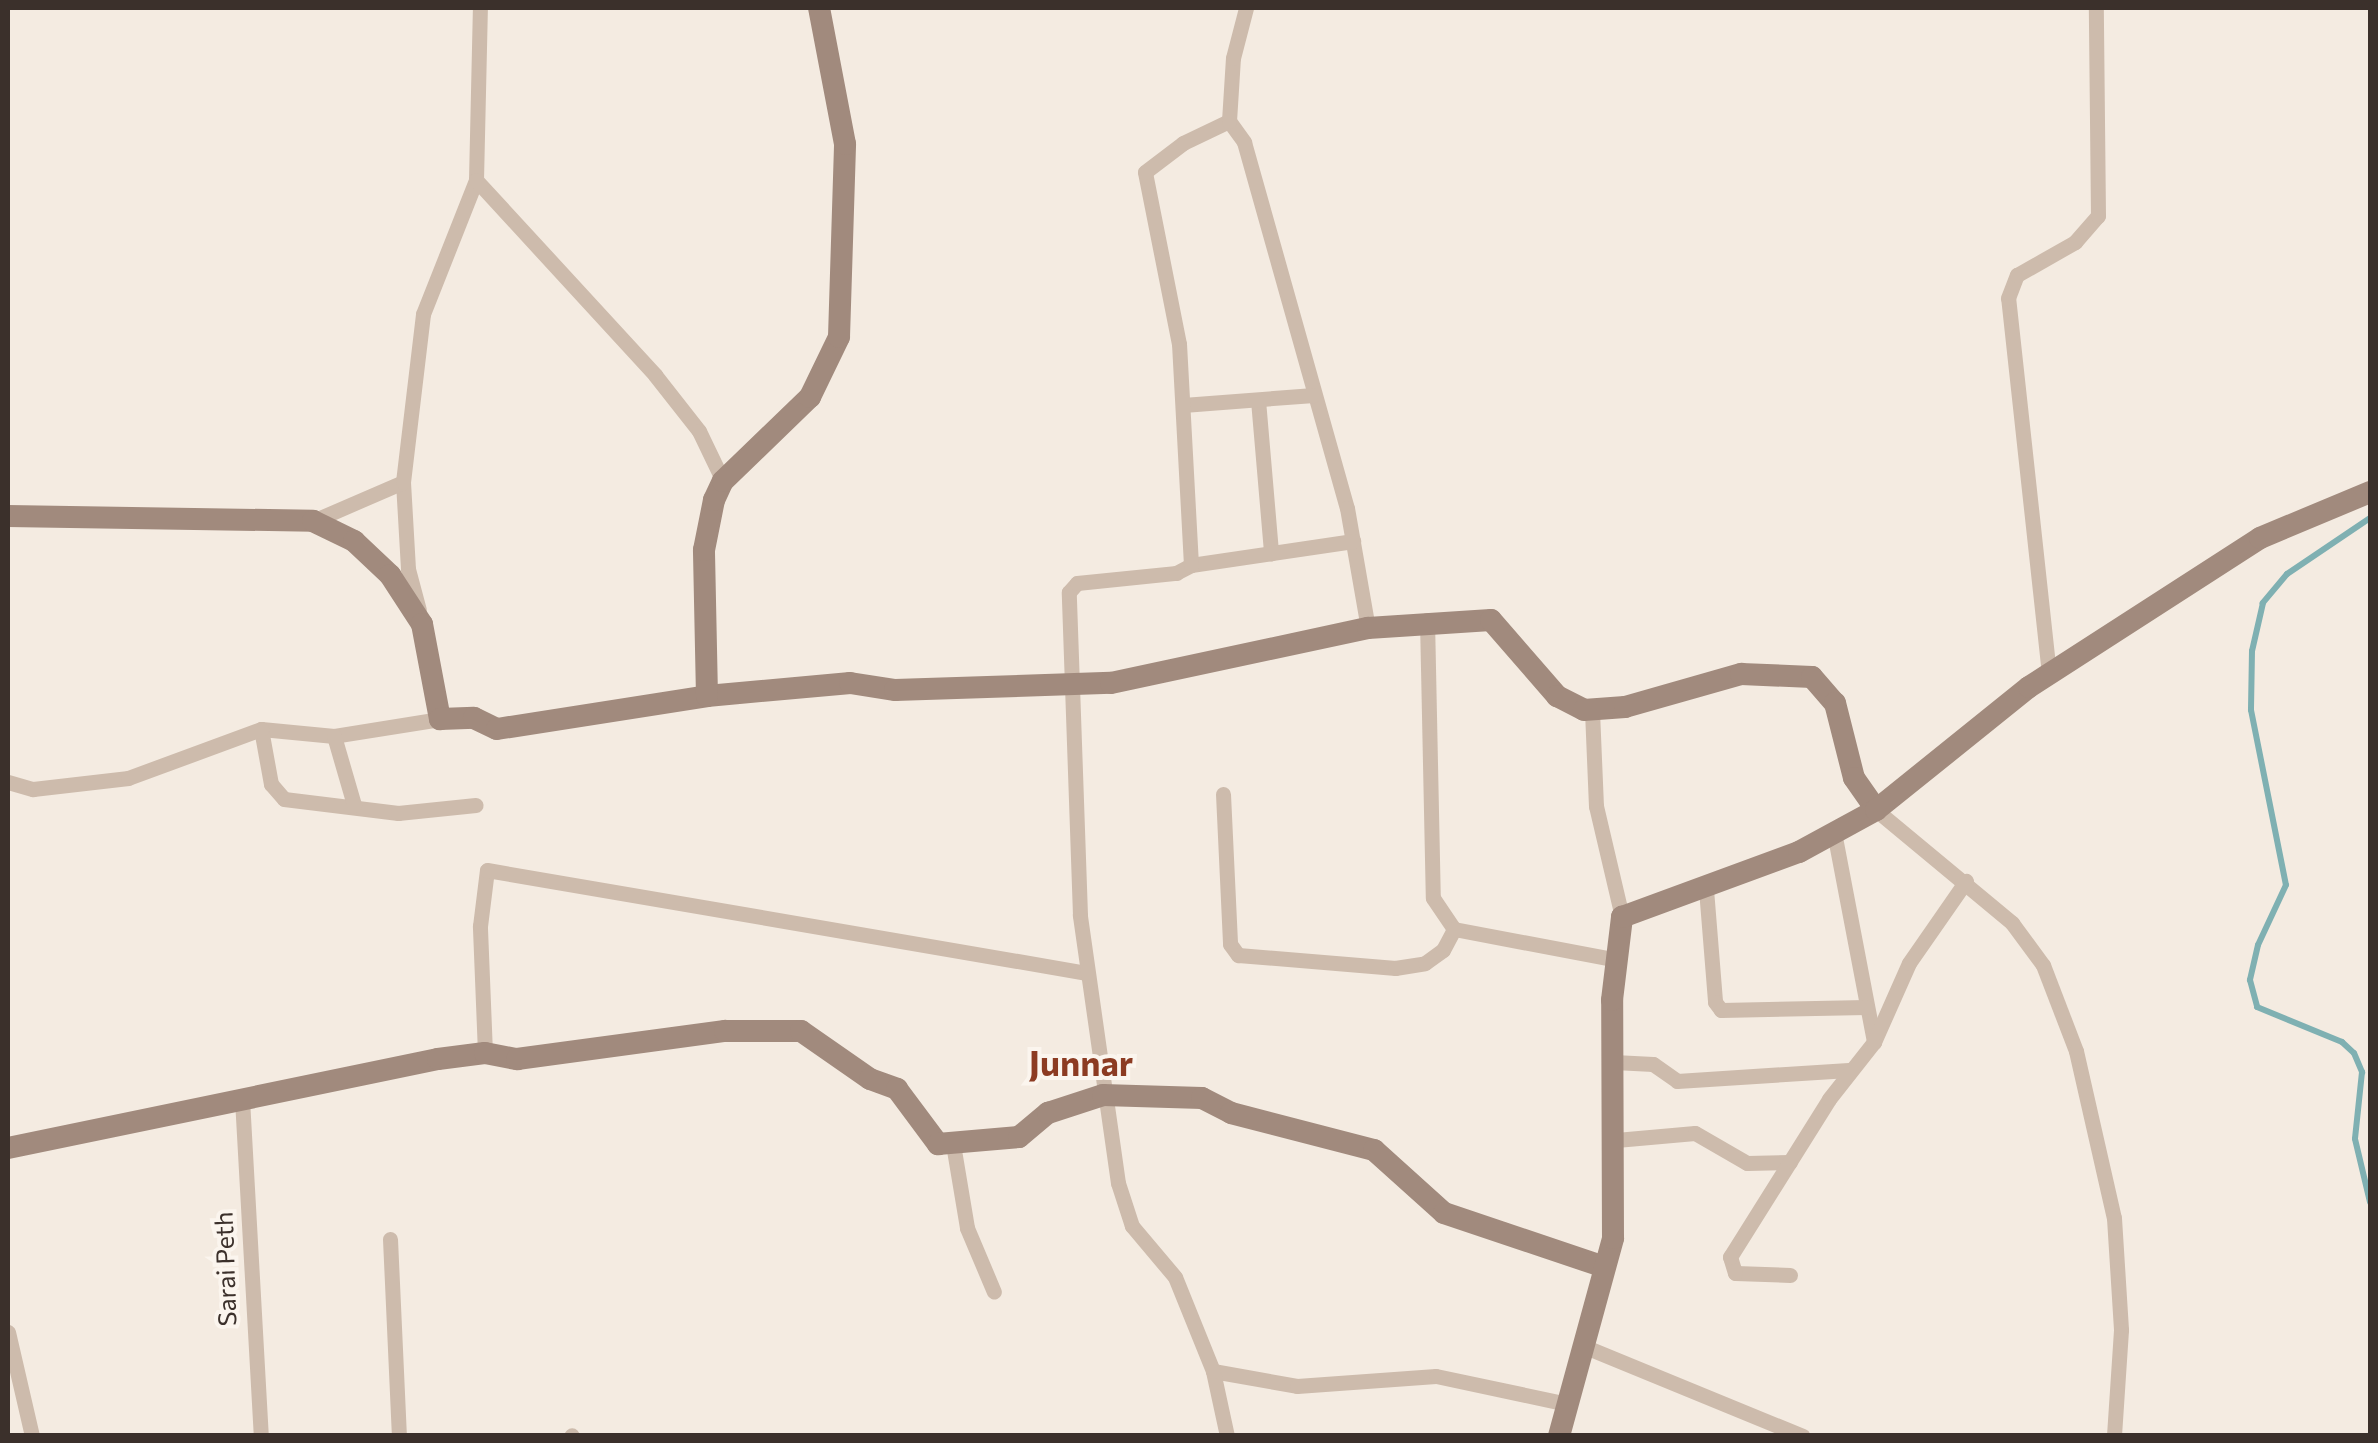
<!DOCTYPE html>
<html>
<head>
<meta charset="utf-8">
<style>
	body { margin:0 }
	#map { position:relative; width:2378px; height:1443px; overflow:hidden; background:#f4ebe1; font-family:Commissioner,sans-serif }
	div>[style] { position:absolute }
	.stream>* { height:6px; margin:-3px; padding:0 3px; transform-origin:3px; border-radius:3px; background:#7fb0b2 }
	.street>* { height:15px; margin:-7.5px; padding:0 7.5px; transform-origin:7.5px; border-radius:7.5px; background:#cdbbac }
	.secondary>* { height:22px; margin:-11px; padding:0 11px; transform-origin:11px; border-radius:11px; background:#a18a7d }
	span { translate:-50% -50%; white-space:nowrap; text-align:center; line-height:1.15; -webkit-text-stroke:8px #fbf5ee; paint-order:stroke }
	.street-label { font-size:25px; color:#3b302b }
	.district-label { font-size:35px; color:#8c3b22; font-weight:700 }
	.frame { position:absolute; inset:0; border:10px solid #3b302b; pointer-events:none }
</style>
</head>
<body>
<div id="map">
	<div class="stream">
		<div style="left:2370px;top:518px;width:100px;rotate:146deg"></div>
		<div style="left:2287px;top:574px;width:38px;rotate:130deg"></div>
		<div style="left:2263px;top:603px;width:49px;rotate:102.9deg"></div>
		<div style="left:2252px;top:651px;width:59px;rotate:91deg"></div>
		<div style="left:2251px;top:710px;width:178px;rotate:78.7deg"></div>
		<div style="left:2286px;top:885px;width:66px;rotate:115deg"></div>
		<div style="left:2258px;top:945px;width:36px;rotate:103deg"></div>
		<div style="left:2250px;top:980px;width:28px;rotate:75deg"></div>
		<div style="left:2257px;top:1007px;width:92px;rotate:22.4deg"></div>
		<div style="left:2342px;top:1042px;width:16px;rotate:43deg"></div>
		<div style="left:2354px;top:1053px;width:21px;rotate:67deg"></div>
		<div style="left:2362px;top:1072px;width:67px;rotate:96deg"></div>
		<div style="left:2355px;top:1139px;width:65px;rotate:76.6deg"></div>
		<div style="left:2370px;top:1436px;width:1px;rotate:-90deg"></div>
	</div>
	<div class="street">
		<div style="left:1229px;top:121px;width:26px;rotate:54deg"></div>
		<div style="left:1244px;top:142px;width:380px;rotate:74.3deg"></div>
		<div style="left:1347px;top:508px;width:122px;rotate:80.1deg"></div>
		<div style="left:476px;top:180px;width:172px;rotate:-88.7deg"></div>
		<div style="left:1258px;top:400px;width:154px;rotate:85.1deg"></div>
		<div style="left:1183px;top:405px;width:131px;rotate:-4.4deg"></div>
		<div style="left:403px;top:482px;width:87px;rotate:86.7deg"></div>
		<div style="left:408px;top:569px;width:42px;rotate:75deg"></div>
		<div style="left:313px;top:521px;width:98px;rotate:-23.4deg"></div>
		<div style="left:403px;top:482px;width:169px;rotate:-83.2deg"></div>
		<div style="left:423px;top:314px;width:144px;rotate:-68.4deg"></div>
		<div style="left:476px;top:180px;width:265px;rotate:47.4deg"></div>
		<div style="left:655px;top:375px;width:71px;rotate:51.8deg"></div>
		<div style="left:699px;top:431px;width:55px;rotate:64.4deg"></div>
		<div style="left:1191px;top:565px;width:164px;rotate:-8.4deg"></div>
		<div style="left:1427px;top:620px;width:278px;rotate:88.8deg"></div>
		<div style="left:1433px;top:898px;width:37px;rotate:56deg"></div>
		<div style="left:1454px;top:929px;width:162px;rotate:10.7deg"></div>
		<div style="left:2049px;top:674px;width:378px;rotate:-96.2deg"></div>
		<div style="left:2008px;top:298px;width:25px;rotate:-69deg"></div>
		<div style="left:2017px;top:275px;width:67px;rotate:-29.6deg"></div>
		<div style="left:2075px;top:242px;width:35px;rotate:-49deg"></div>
		<div style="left:2098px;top:216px;width:208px;rotate:-90.6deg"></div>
		<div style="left:1592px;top:711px;width:95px;rotate:87.6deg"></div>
		<div style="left:1596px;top:806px;width:114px;rotate:76.8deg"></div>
		<div style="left:440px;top:719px;width:107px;rotate:170.9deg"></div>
		<div style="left:334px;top:736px;width:73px;rotate:-174.5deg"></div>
		<div style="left:261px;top:729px;width:56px;rotate:79.7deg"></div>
		<div style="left:271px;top:784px;width:20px;rotate:49deg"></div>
		<div style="left:284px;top:799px;width:115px;rotate:7deg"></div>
		<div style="left:398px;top:813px;width:78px;rotate:-5.9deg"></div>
		<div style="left:334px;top:736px;width:72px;rotate:73.8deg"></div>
		<div style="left:8px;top:782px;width:26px;rotate:16deg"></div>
		<div style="left:33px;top:789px;width:96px;rotate:-6.6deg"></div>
		<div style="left:128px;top:778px;width:142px;rotate:-20.2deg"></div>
		<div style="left:1223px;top:794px;width:150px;rotate:87.3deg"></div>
		<div style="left:1230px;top:944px;width:14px;rotate:54deg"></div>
		<div style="left:1238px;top:955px;width:158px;rotate:4.7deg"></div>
		<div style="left:1395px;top:968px;width:30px;rotate:-9deg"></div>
		<div style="left:1425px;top:963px;width:22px;rotate:-36deg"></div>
		<div style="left:1443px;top:950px;width:24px;rotate:-62deg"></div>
		<div style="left:1876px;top:810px;width:177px;rotate:39.7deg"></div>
		<div style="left:2012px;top:923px;width:52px;rotate:53.6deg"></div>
		<div style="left:2043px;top:965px;width:92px;rotate:69deg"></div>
		<div style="left:2076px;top:1051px;width:171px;rotate:77.2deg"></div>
		<div style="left:2114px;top:1218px;width:112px;rotate:86.4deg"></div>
		<div style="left:2121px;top:1330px;width:106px;rotate:93.8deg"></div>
		<div style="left:1834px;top:832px;width:214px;rotate:79.2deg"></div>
		<div style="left:1706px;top:889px;width:113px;rotate:85.4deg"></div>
		<div style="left:1715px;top:1002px;width:10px;rotate:53deg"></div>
		<div style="left:1721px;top:1010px;width:145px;rotate:-1.2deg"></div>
		<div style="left:485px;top:1053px;width:127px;rotate:-92.3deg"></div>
		<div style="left:480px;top:926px;width:56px;rotate:-82.9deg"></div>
		<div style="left:487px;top:870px;width:609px;rotate:9.74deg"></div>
		<div style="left:1614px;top:1062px;width:39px;rotate:3deg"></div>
		<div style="left:1653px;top:1064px;width:29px;rotate:35deg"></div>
		<div style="left:1677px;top:1081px;width:172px;rotate:-3.7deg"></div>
		<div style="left:242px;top:1099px;width:338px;rotate:86.8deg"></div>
		<div style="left:1616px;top:1140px;width:79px;rotate:-5.1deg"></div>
		<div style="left:1695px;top:1133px;width:60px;rotate:30deg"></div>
		<div style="left:1747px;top:1163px;width:43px;rotate:-1.3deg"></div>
		<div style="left:953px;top:1144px;width:85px;rotate:80.5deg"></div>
		<div style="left:967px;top:1228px;width:69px;rotate:67.1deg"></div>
		<div style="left:390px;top:1239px;width:197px;rotate:87.4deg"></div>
		<div style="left:1790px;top:1275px;width:55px;rotate:-177.9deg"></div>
		<div style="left:1735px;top:1273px;width:17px;rotate:-107deg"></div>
		<div style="left:1730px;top:1257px;width:186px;rotate:-57.9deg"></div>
		<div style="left:1829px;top:1099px;width:73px;rotate:-51.7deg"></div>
		<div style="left:1874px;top:1042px;width:86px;rotate:-66.1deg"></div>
		<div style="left:1909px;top:963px;width:100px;rotate:-55.2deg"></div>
		<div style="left:8px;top:1332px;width:107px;rotate:77deg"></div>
		<div style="left:1588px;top:1348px;width:232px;rotate:22.3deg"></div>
		<div style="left:1213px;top:1371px;width:85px;rotate:10.1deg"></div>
		<div style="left:1297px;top:1386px;width:139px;rotate:-4.1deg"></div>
		<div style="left:1436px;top:1376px;width:135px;rotate:12deg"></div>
		<div style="left:571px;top:1436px;width:1px;rotate:-45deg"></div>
		<div style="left:1227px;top:1436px;width:66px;rotate:-102.2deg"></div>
		<div style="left:1213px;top:1371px;width:101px;rotate:-112deg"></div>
		<div style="left:1175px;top:1277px;width:67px;rotate:-130.1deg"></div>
		<div style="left:1132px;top:1226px;width:45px;rotate:-108deg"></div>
		<div style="left:1118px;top:1183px;width:271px;rotate:-98.1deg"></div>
		<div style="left:1080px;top:915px;width:323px;rotate:-92deg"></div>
		<div style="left:1069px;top:592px;width:12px;rotate:-48deg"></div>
		<div style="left:1077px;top:583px;width:100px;rotate:-5.8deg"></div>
		<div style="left:1176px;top:573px;width:17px;rotate:-28deg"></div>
		<div style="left:1191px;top:565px;width:221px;rotate:-93.1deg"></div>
		<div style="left:1179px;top:344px;width:175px;rotate:-101.2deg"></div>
		<div style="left:1145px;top:172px;width:48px;rotate:-37.3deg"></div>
		<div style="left:1183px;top:143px;width:51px;rotate:-25.6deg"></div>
		<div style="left:1229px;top:121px;width:63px;rotate:-86.4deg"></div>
		<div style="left:1233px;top:58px;width:52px;rotate:-75.4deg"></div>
	</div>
	<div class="secondary">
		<div style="left:8px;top:516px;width:305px;rotate:0.9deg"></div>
		<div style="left:313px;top:521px;width:46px;rotate:26deg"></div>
		<div style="left:354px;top:541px;width:50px;rotate:43.4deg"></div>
		<div style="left:390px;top:575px;width:59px;rotate:56.9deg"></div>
		<div style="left:422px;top:624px;width:97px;rotate:79.3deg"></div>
		<div style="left:440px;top:719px;width:34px;rotate:-2deg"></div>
		<div style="left:474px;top:718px;width:25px;rotate:26deg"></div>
		<div style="left:497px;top:729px;width:213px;rotate:-8.9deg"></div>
		<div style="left:707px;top:696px;width:144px;rotate:-5.2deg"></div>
		<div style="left:850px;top:683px;width:46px;rotate:8.8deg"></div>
		<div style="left:895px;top:690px;width:216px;rotate:-1.9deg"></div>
		<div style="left:1111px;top:683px;width:263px;rotate:-12.1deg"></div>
		<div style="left:1368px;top:628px;width:123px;rotate:-3.7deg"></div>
		<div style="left:1491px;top:620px;width:101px;rotate:49deg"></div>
		<div style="left:1557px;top:696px;width:30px;rotate:27deg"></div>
		<div style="left:1584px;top:710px;width:41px;rotate:-4.2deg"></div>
		<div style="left:1625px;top:707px;width:121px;rotate:-15.9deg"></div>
		<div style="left:1741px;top:674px;width:71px;rotate:2.4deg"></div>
		<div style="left:1812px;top:677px;width:35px;rotate:49deg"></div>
		<div style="left:1835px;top:703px;width:77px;rotate:75.8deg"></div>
		<div style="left:1854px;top:778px;width:39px;rotate:55deg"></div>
		<div style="left:707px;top:696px;width:146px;rotate:-91.2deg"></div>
		<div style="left:704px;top:550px;width:51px;rotate:-78.7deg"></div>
		<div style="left:714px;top:500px;width:21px;rotate:-65deg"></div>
		<div style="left:723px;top:481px;width:121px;rotate:-44deg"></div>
		<div style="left:810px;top:397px;width:67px;rotate:-64.2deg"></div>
		<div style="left:839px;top:337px;width:193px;rotate:-88.2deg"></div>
		<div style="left:845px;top:144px;width:138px;rotate:-100.8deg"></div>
		<div style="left:8px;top:1148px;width:439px;rotate:-11.7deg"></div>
		<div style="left:438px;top:1059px;width:47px;rotate:-7.3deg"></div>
		<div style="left:485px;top:1053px;width:33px;rotate:11deg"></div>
		<div style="left:517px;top:1059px;width:210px;rotate:-7.7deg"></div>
		<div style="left:725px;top:1031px;width:76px"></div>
		<div style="left:801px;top:1031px;width:84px;rotate:34.8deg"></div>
		<div style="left:870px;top:1079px;width:29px;rotate:20deg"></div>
		<div style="left:897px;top:1089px;width:69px;rotate:53.3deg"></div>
		<div style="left:938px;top:1144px;width:81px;rotate:-4.9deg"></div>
		<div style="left:1019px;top:1137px;width:38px;rotate:-40deg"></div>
		<div style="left:1048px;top:1113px;width:58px;rotate:-18.1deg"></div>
		<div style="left:1103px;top:1095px;width:99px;rotate:1.7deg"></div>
		<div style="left:1202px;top:1098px;width:33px;rotate:27deg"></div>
		<div style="left:1231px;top:1113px;width:148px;rotate:14.5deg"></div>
		<div style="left:1374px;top:1150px;width:94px;rotate:42deg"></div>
		<div style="left:1444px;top:1213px;width:169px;rotate:18.6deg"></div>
		<div style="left:1559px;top:1436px;width:205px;rotate:-74.7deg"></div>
		<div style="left:1613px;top:1238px;width:238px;rotate:-90.2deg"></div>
		<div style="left:1612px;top:1000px;width:84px;rotate:-83.1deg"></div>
		<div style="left:1622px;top:917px;width:189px;rotate:-20.2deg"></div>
		<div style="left:1799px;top:852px;width:88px;rotate:-28.6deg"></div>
		<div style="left:1876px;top:810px;width:196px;rotate:-38.8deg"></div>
		<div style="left:2029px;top:687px;width:275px;rotate:-32.8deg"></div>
		<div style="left:2260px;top:538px;width:119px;rotate:-22.7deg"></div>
	</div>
	<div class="street-label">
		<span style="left:225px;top:1269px;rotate:-92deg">Sarai Peth</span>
	</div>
	<div class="district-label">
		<span style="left:1081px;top:1062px">Junnar</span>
	</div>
	<div class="frame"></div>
</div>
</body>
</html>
